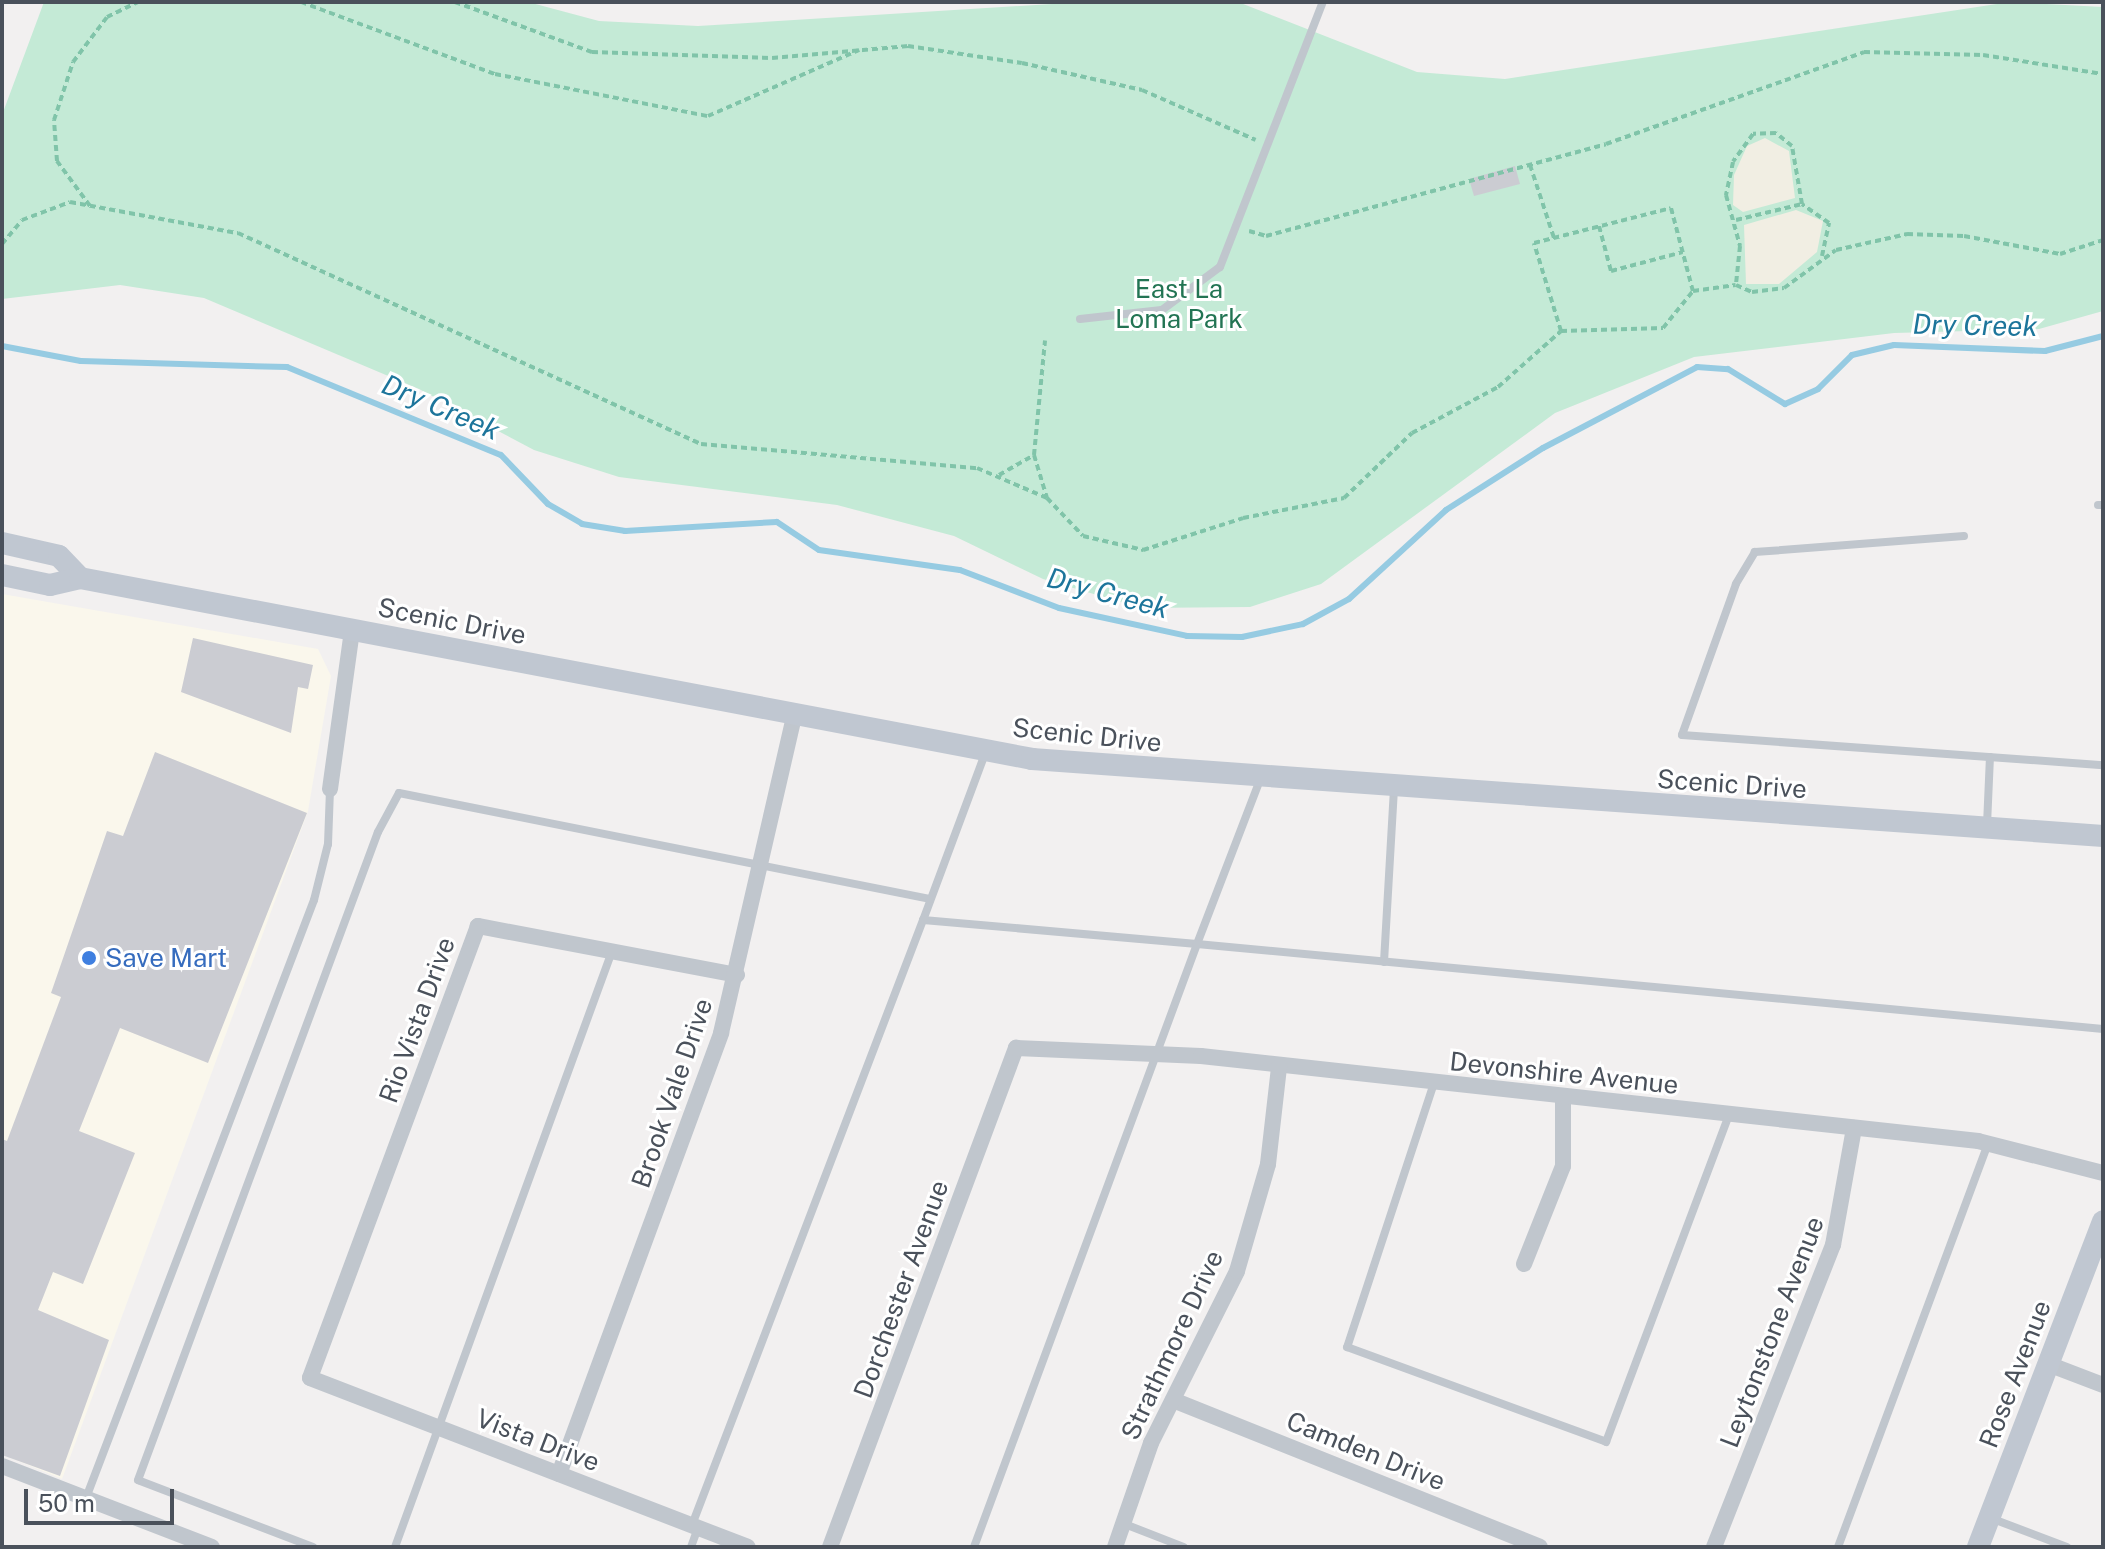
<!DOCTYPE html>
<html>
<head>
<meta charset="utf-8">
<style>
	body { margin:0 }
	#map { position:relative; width:2105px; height:1549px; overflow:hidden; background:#f2f0f0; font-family:"Public Sans",sans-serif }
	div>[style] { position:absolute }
	.commercial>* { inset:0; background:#faf7ec }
	.green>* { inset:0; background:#c4ead6 }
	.sand>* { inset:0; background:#f1eee3 }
	.stream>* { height:6px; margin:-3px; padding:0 3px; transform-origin:3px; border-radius:3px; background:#96cbe2 }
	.building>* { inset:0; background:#cbccd2 }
	.path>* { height:4px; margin-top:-2px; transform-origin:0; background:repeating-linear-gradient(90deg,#80c4a9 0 6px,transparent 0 10px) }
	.lane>* { height:8px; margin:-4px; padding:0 4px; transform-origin:4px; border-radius:4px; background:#c0c6cd }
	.street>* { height:16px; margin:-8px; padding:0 8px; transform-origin:8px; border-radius:8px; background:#c0c6cd }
	.secondary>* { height:22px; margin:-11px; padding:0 11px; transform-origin:11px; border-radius:11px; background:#c0c7d1 }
	.dots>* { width:22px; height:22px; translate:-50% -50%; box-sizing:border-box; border:4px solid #fff; border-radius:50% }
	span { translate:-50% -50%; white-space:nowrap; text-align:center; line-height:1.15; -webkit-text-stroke:6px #fff; paint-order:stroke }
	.park-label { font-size:26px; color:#227453 }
	.street-label { font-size:26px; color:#4a515b }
	.shop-label { font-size:26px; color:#366cbe }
	.left { translate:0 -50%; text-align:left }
	.water-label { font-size:28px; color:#1d759b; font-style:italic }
	.frame { position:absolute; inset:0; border:4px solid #4a515b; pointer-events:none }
	.scale { position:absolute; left:24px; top:1489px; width:150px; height:36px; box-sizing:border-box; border:4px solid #4a515b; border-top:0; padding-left:10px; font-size:24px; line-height:28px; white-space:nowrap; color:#4a515b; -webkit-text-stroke:6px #fff; paint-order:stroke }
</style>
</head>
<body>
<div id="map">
	<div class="commercial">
		<div style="clip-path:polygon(2px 594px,318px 649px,331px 676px,308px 811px,62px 1479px,2px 1454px)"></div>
	</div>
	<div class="green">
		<div style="clip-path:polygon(44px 2px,528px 2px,599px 21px,698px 26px,1084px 2px,1238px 2px,1417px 72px,1505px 79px,2010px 2px,2103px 7px,2103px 311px,2039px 329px,1894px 333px,1694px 357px,1555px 413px,1321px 584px,1250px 607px,1141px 608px,1043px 579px,954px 536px,837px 505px,619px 477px,534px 450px,419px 389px,204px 298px,120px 285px,2px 299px,2px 115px)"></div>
	</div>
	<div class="sand">
		<div style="clip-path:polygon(1765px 138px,1789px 151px,1795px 198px,1743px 212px,1733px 205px,1734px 175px,1747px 146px)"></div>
		<div style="clip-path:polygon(1796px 210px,1823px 221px,1817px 252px,1779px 284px,1746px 284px,1744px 225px)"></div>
	</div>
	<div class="stream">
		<div style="left:2px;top:346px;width:80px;rotate:10.8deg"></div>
		<div style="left:81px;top:361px;width:206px;rotate:1.7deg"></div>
		<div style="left:287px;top:367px;width:231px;rotate:22.4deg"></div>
		<div style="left:501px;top:455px;width:68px;rotate:46.2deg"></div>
		<div style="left:548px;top:504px;width:39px;rotate:30deg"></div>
		<div style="left:582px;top:524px;width:44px;rotate:9.2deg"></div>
		<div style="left:625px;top:531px;width:152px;rotate:-3.4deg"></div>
		<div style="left:777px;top:522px;width:50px;rotate:33.7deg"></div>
		<div style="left:819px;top:550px;width:142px;rotate:8.1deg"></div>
		<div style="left:960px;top:570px;width:106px;rotate:21deg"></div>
		<div style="left:1059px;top:608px;width:131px;rotate:12.3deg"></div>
		<div style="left:1187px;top:636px;width:55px;rotate:1deg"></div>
		<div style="left:1242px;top:637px;width:62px;rotate:-12deg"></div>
		<div style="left:1303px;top:624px;width:52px;rotate:-28.5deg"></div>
		<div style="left:1349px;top:599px;width:132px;rotate:-42.5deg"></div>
		<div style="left:1446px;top:510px;width:115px;rotate:-32.6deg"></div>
		<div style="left:1543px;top:448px;width:174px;rotate:-27.7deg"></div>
		<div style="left:1697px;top:367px;width:31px;rotate:4deg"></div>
		<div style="left:1728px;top:369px;width:67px;rotate:31.6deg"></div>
		<div style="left:1785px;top:404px;width:36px;rotate:-24deg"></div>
		<div style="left:1818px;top:389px;width:48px;rotate:-45deg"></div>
		<div style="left:1852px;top:355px;width:43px;rotate:-13.4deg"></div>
		<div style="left:1894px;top:345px;width:151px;rotate:2.3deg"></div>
		<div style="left:2045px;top:351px;width:60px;rotate:-14.5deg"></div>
	</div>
	<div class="building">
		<div style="clip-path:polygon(1515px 166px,1520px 184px,1474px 196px,1469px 179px)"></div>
		<div style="clip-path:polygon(193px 638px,313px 665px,308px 689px,298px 687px,291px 733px,181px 692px)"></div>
		<div style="clip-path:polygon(155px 752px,307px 813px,208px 1063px,120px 1028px,79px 1131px,135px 1153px,83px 1284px,53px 1272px,38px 1310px,109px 1340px,60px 1476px,2px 1455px,2px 1139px,7px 1141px,61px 997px,51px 993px,107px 831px,123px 836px)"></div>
	</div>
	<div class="path">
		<div style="left:301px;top:2px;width:207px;rotate:20.4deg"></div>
		<div style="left:495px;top:74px;width:217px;rotate:11.2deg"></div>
		<div style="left:708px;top:116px;width:165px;rotate:-23.6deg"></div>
		<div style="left:455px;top:2px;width:146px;rotate:20.1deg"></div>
		<div style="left:592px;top:52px;width:180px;rotate:1.9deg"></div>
		<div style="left:772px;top:58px;width:137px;rotate:-5deg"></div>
		<div style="left:908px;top:46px;width:115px;rotate:8.5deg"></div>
		<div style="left:1022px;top:63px;width:123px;rotate:12.7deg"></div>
		<div style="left:1142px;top:90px;width:124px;rotate:23.7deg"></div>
		<div style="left:1530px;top:165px;width:77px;rotate:71.8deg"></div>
		<div style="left:90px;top:206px;width:56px;rotate:-126.3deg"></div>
		<div style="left:57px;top:161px;width:41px;rotate:-94.2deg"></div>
		<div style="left:54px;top:120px;width:61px;rotate:-71.9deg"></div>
		<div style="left:73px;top:62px;width:56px;rotate:-52.9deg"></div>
		<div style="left:107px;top:17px;width:34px;rotate:-26deg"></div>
		<div style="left:1736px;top:220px;width:68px;rotate:-13.6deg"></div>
		<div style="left:1599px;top:226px;width:47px;rotate:75.1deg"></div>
		<div style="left:1611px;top:271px;width:74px;rotate:-14.8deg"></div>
		<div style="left:1249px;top:231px;width:18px;rotate:16deg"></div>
		<div style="left:1266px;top:236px;width:352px;rotate:-15.1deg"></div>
		<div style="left:1606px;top:144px;width:274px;rotate:-19.6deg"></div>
		<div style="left:1864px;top:52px;width:119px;rotate:1.4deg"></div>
		<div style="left:1983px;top:55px;width:121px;rotate:9deg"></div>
		<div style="left:2px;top:244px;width:31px;rotate:-50deg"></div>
		<div style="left:22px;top:220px;width:51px;rotate:-20.6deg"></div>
		<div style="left:70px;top:202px;width:171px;rotate:10.5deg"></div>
		<div style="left:238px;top:233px;width:509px;rotate:24.5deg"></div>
		<div style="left:701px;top:444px;width:277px;rotate:5deg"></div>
		<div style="left:977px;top:468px;width:76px;rotate:23.2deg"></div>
		<div style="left:1047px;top:498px;width:52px;rotate:46.5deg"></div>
		<div style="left:1083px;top:536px;width:62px;rotate:13.1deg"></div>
		<div style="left:1143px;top:550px;width:105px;rotate:-17.7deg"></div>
		<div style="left:1243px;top:518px;width:103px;rotate:-11.2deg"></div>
		<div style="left:1344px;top:498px;width:94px;rotate:-43.7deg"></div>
		<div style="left:1412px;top:433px;width:98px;rotate:-28.1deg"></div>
		<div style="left:1498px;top:387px;width:84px;rotate:-41.6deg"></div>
		<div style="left:1561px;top:331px;width:102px;rotate:-1.7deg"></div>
		<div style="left:1663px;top:328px;width:48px;rotate:-51deg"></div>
		<div style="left:1693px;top:291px;width:43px;rotate:-7.9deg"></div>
		<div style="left:1822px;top:256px;width:34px;rotate:-78deg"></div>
		<div style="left:1829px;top:223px;width:33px;rotate:-145deg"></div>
		<div style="left:1802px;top:204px;width:59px;rotate:-99.8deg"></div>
		<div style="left:1792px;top:146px;width:21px;rotate:-141deg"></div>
		<div style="left:1776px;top:133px;width:23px;rotate:178deg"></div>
		<div style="left:1753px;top:134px;width:34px;rotate:126deg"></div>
		<div style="left:1733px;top:162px;width:34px;rotate:102deg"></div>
		<div style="left:1726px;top:195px;width:53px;rotate:74.6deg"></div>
		<div style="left:1740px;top:246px;width:39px;rotate:96deg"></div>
		<div style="left:1736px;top:285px;width:17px;rotate:24deg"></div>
		<div style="left:1752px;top:292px;width:32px;rotate:-7deg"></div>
		<div style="left:1784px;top:288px;width:64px;rotate:-36.2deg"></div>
		<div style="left:1836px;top:250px;width:73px;rotate:-12.7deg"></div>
		<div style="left:1907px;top:234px;width:57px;rotate:2deg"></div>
		<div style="left:1964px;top:236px;width:98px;rotate:10.6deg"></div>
		<div style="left:2060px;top:254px;width:45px;rotate:-18deg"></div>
		<div style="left:1561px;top:331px;width:92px;rotate:-107.1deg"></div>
		<div style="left:1534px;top:243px;width:141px;rotate:-14.3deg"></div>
		<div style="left:1671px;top:208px;width:86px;rotate:75.2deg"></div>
		<div style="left:1034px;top:455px;width:45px;rotate:73.2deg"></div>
		<div style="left:999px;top:475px;width:40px;rotate:-29.7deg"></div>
		<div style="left:1034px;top:455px;width:115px;rotate:-84.5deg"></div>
	</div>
	<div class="lane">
		<div style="left:1080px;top:319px;width:82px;rotate:-6.3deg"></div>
		<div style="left:1162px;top:310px;width:72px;rotate:-36.6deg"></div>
		<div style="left:1220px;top:267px;width:284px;rotate:-68.8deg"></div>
		<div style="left:2098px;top:505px;width:5px"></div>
		<div style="left:1964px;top:536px;width:210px;rotate:175.6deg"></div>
		<div style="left:1755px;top:552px;width:37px;rotate:121deg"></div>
		<div style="left:1736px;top:584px;width:160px;rotate:109.7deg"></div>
		<div style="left:1682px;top:735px;width:422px;rotate:4.1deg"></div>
		<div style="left:986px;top:751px;width:180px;rotate:110.4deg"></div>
		<div style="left:923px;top:920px;width:275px;rotate:5deg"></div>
		<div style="left:1197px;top:944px;width:176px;rotate:-69deg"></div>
		<div style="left:1987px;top:825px;width:68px;rotate:-87.5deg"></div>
		<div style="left:1384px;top:962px;width:173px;rotate:-86.7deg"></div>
		<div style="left:1434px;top:1083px;width:278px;rotate:108.2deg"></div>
		<div style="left:1347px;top:1347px;width:276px;rotate:20.1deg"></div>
		<div style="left:1606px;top:1442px;width:349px;rotate:-69.4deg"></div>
		<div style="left:86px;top:1498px;width:640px;rotate:-69.13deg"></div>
		<div style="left:314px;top:900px;width:58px;rotate:-76deg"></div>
		<div style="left:328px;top:844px;width:55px;rotate:-87.9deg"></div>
		<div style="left:1993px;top:1519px;width:79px;rotate:20.7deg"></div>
		<div style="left:1122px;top:1523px;width:66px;rotate:21.2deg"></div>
		<div style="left:692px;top:1525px;width:648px;rotate:-69.1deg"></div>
		<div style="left:313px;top:1547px;width:187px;rotate:-159.1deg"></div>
		<div style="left:138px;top:1480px;width:691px;rotate:-69.68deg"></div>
		<div style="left:378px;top:832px;width:44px;rotate:-61.7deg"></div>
		<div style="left:399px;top:793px;width:541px;rotate:11.29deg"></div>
		<div style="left:395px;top:1547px;width:634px;rotate:-69.99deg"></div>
		<div style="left:691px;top:1547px;width:20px;rotate:-70deg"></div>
		<div style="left:974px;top:1547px;width:643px;rotate:-69.7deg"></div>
		<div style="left:1197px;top:944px;width:910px;rotate:5.36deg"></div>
		<div style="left:1838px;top:1547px;width:430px;rotate:-69.6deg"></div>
	</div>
	<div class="street">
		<div style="left:330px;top:789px;width:161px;rotate:-82.1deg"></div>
		<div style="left:737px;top:975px;width:264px;rotate:-169.3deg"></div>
		<div style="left:478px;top:926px;width:482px;rotate:110.4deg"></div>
		<div style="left:310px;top:1378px;width:469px;rotate:21.1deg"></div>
		<div style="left:1524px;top:1264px;width:105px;rotate:-68.3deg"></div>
		<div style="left:1563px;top:1166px;width:69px;rotate:-90deg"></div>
		<div style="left:2048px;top:1364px;width:59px;rotate:20.9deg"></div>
		<div style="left:1173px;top:1400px;width:395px;rotate:21.8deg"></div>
		<div style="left:2px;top:1466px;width:225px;rotate:21.1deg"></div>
		<div style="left:559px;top:1474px;width:470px;rotate:-69.8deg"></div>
		<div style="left:721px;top:1033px;width:324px;rotate:-77deg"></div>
		<div style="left:830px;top:1547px;width:533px;rotate:-69.56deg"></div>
		<div style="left:1016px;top:1048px;width:185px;rotate:2.5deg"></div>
		<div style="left:1201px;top:1056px;width:782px;rotate:6.24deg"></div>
		<div style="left:1978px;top:1141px;width:129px;rotate:14.4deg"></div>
		<div style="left:1115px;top:1547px;width:110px;rotate:-70.9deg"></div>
		<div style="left:1151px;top:1443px;width:192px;rotate:-63.4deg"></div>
		<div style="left:1237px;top:1271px;width:111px;rotate:-73.8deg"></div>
		<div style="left:1268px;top:1164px;width:98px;rotate:-83.5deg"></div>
		<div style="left:1714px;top:1547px;width:325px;rotate:-68.5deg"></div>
		<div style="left:1833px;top:1245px;width:119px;rotate:-79.8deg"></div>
	</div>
	<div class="secondary">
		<div style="left:2px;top:543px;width:58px;rotate:12.8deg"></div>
		<div style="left:59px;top:556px;width:30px;rotate:46deg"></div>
		<div style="left:2px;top:575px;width:49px;rotate:11.8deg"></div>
		<div style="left:50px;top:585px;width:31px;rotate:-13deg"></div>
		<div style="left:80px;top:578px;width:969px;rotate:10.76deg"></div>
		<div style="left:1032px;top:759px;width:1074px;rotate:4.11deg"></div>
		<div style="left:1978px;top:1547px;width:349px;rotate:-69deg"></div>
	</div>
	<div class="dots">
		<div style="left:89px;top:958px;background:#3f7fe0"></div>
	</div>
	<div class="park-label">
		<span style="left:1179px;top:304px">East La<br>Loma Park</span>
	</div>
	<div class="street-label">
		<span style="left:452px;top:621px;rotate:11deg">Scenic Drive</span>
		<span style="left:1087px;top:735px;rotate:6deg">Scenic Drive</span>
		<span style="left:1732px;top:784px;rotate:4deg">Scenic Drive</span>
		<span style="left:417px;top:1020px;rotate:-70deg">Rio Vista Drive</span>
		<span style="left:1564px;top:1073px;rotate:6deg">Devonshire Avenue</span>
		<span style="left:672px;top:1093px;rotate:-71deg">Brook Vale Drive</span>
		<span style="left:901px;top:1289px;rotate:-70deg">Dorchester Avenue</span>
		<span style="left:1772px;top:1332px;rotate:-69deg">Leytonstone Avenue</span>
		<span style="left:1172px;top:1345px;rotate:-65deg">Strathmore Drive</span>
		<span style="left:2015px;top:1374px;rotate:-69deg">Rose Avenue</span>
		<span style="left:538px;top:1440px;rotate:21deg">Vista Drive</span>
		<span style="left:1366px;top:1451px;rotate:22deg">Camden Drive</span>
	</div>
	<div class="shop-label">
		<span class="left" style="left:105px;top:958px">Save Mart</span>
	</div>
	<div class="water-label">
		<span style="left:1975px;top:325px;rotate:1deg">Dry Creek</span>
		<span style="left:441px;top:407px;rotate:23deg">Dry Creek</span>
		<span style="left:1108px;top:593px;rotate:15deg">Dry Creek</span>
	</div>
	<div class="frame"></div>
	<div class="scale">50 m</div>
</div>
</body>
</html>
